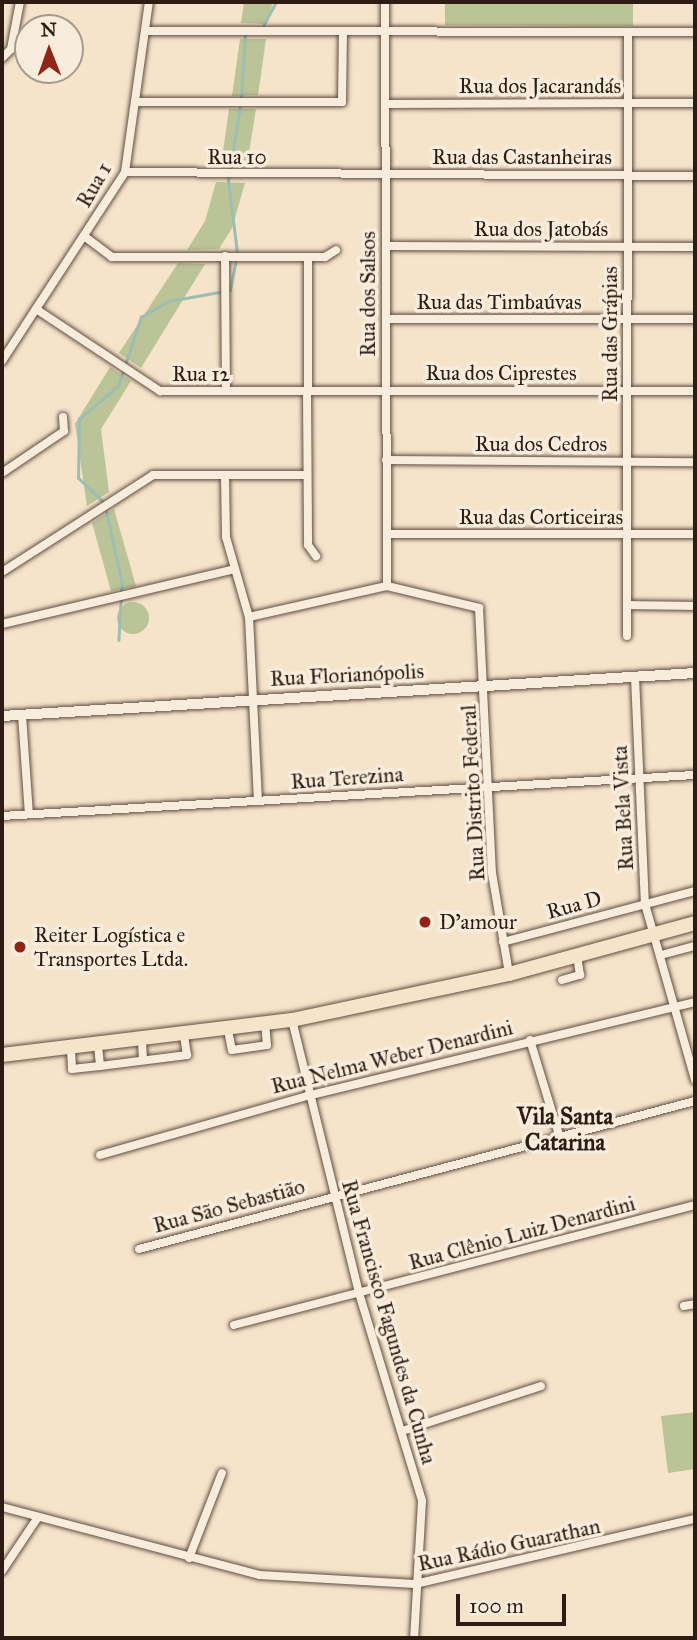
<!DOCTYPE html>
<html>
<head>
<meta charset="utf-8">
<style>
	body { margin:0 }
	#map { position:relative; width:697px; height:1640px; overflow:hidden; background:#f5e3ca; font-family:"IM FELL Great Primer",serif }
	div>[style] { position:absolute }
	.green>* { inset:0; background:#bbc497 }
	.round { border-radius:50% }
	.stream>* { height:2.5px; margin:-1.25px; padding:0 1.25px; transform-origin:1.25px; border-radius:1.25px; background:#9dbeb3 }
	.roads { filter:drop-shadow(0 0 2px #604d41) drop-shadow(0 0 2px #604d41) }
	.minor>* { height:8px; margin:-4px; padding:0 4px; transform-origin:4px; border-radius:4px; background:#f8eddd }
	.tertiary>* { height:10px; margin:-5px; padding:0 5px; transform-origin:5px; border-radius:5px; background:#f8eddd }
	.trunk>* { height:14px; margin:-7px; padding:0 7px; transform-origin:7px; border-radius:7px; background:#f5e3ca }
	.dots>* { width:19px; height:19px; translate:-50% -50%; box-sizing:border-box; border:4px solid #f8eddd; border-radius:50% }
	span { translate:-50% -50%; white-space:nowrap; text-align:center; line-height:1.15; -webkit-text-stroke:7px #f8eddd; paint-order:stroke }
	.street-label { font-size:21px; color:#2e1b13 }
	.poi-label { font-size:21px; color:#2e1b13 }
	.left { translate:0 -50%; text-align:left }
	.neighbourhood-label { font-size:23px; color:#2e1b13; font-weight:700 }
	.frame { position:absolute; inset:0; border:4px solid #2e1b13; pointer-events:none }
	.north { position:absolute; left:14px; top:14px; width:70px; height:70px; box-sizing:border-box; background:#f8eddd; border:2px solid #a7998c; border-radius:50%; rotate:359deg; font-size:19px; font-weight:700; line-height:28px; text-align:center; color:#2e1b13 }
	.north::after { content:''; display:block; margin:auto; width:24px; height:32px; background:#8f2418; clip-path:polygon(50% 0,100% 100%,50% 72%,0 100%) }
	.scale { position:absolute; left:456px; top:1594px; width:110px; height:32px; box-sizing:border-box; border:4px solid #2e1b13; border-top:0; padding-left:9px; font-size:21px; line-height:24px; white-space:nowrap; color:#2e1b13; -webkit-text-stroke:5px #f8eddd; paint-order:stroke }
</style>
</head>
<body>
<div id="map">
	<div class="green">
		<div style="clip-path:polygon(244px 2px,273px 2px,267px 24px,241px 23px)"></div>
		<div style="clip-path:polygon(445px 2px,633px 2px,633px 26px,445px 25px)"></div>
		<div style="clip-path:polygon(240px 39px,266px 39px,258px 95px,232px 96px)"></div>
		<div style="clip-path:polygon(229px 109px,256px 109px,247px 165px,221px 166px)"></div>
		<div style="clip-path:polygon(216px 182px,245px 183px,232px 228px,219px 249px,187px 250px,205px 221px)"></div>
		<div style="clip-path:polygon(178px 263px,205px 264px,141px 368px,119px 353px)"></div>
		<div style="clip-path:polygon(110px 367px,131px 381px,101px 429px,109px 492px,87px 506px,75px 424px)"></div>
		<div style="clip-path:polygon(114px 509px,136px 586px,111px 591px,92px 523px)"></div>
		<div class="round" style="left:117px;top:602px;width:32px;height:32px"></div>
		<div style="clip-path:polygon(695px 1412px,695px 1469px,668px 1473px,661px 1416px)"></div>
	</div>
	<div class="stream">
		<div style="left:261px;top:30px;width:32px;rotate:-62deg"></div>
		<div style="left:241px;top:99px;width:66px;rotate:-86.5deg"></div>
		<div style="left:237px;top:253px;width:73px;rotate:-97.1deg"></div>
		<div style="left:228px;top:181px;width:77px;rotate:-81deg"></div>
		<div style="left:104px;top:503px;width:36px;rotate:-136deg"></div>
		<div style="left:78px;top:478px;width:59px;rotate:-89deg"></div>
		<div style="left:79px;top:419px;width:51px;rotate:-40.2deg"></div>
		<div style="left:118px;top:386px;width:73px;rotate:-71.6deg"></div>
		<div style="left:141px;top:317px;width:32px;rotate:-30deg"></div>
		<div style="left:169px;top:301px;width:62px;rotate:-10.2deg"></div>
		<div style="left:230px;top:290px;width:31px;rotate:-79deg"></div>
		<div style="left:106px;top:509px;width:75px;rotate:77.6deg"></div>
		<div style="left:122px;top:582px;width:58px;rotate:93deg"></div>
	</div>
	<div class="roads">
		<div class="minor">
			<div style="left:385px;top:2px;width:584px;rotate:89.8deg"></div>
			<div style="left:145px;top:31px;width:550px;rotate:0.1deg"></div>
			<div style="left:2px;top:58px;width:13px;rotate:-45deg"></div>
			<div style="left:11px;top:49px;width:48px;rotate:-79.2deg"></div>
			<div style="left:135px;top:102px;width:207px"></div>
			<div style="left:342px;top:102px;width:70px;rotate:-89.2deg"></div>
			<div style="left:385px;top:104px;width:310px;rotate:-0.2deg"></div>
			<div style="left:125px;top:172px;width:570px;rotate:0.4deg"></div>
			<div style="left:84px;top:236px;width:35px;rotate:37deg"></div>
			<div style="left:112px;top:257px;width:213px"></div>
			<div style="left:325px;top:257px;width:13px;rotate:-32deg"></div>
			<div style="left:386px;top:246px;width:309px;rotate:0.2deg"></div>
			<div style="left:225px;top:256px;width:135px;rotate:89.6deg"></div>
			<div style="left:308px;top:257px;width:134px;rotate:90deg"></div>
			<div style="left:36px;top:309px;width:149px;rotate:33.5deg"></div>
			<div style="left:160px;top:391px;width:535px"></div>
			<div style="left:386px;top:319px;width:309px"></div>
			<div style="left:2px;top:361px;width:225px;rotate:-56.9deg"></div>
			<div style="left:125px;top:172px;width:172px;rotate:-82deg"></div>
			<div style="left:307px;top:391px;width:154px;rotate:89.6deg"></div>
			<div style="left:308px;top:545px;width:14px;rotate:54deg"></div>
			<div style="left:386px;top:460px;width:309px;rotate:0.4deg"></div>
			<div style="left:2px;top:473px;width:75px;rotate:-34.1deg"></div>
			<div style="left:64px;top:431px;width:14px;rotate:-94deg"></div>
			<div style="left:225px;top:475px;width:62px;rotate:89.1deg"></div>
			<div style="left:226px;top:537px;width:83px;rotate:74deg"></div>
			<div style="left:249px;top:617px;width:184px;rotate:87.2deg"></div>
			<div style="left:387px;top:534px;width:308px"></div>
			<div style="left:2px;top:572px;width:179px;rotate:-32.7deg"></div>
			<div style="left:153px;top:475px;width:154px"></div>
			<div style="left:627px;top:605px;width:68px;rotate:0.8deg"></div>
			<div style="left:249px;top:617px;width:141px;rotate:-12.7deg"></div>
			<div style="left:387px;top:586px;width:95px;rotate:13.4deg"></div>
			<div style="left:479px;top:608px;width:265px;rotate:87.2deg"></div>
			<div style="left:492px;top:873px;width:102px;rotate:80.4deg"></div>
			<div style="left:2px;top:624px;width:239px;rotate:-13.3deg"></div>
			<div style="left:627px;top:636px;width:604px;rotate:-89.91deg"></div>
			<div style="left:635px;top:677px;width:227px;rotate:87.5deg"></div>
			<div style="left:645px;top:904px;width:183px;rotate:74.1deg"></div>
			<div style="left:22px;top:715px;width:99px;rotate:86deg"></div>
			<div style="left:2px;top:816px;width:694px;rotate:-3.39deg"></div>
			<div style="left:503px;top:942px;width:199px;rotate:-14.9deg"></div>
			<div style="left:661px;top:955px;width:35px;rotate:-15deg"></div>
			<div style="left:562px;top:980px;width:19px;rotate:-16deg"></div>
			<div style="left:580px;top:975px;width:18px;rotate:-99deg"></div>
			<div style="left:292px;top:1020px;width:281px;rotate:76.2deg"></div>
			<div style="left:359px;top:1293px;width:217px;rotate:73.1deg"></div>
			<div style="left:422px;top:1501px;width:137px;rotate:93.3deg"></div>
			<div style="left:228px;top:1030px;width:20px;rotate:79deg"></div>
			<div style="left:232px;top:1050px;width:35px;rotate:-8deg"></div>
			<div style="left:267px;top:1045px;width:21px;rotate:-95deg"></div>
			<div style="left:530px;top:1040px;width:99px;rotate:73deg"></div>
			<div style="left:142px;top:1041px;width:19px;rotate:87deg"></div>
			<div style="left:98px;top:1046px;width:20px;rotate:84deg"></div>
			<div style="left:71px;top:1049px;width:20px;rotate:87deg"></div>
			<div style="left:72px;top:1069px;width:28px;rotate:-6deg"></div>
			<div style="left:100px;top:1066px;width:88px;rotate:-7.2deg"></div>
			<div style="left:187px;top:1055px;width:19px;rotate:-99deg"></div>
			<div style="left:100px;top:1155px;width:215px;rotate:-15.9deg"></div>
			<div style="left:307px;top:1096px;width:399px;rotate:-13.6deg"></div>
			<div style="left:139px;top:1249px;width:575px;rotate:-14.91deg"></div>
			<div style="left:684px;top:1306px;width:11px;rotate:-10deg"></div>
			<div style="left:234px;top:1325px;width:476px;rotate:-14.6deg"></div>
			<div style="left:402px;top:1431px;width:146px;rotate:-17.9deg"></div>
			<div style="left:2px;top:1507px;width:266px;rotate:14.8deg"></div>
			<div style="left:259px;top:1575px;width:156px;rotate:3.3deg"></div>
			<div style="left:415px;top:1584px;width:287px;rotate:-13.1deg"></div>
			<div style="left:189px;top:1558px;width:91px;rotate:-68.8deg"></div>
			<div style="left:2px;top:1571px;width:65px;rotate:-56.3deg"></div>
		</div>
		<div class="tertiary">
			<div style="left:2px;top:716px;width:694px;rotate:-3.55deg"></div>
		</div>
		<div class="trunk">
			<div style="left:2px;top:1055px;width:292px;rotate:-6.9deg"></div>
			<div style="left:292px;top:1020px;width:222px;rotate:-12deg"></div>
			<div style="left:509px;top:974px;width:193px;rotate:-15.3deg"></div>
		</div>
	</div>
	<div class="dots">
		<div style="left:425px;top:922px;background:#8f2418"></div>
		<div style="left:20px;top:947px;background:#8f2418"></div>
	</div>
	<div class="street-label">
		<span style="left:540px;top:86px">Rua dos Jacarandás</span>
		<span style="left:237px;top:157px">Rua 10</span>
		<span style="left:522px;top:157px">Rua das Castanheiras</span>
		<span style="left:94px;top:185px;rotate:-60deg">Rua 1</span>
		<span style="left:541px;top:229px">Rua dos Jatobás</span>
		<span style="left:368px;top:294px;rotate:-90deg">Rua dos Salsos</span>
		<span style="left:499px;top:302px">Rua das Timbaúvas</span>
		<span style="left:610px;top:334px;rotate:-90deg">Rua das Grápias</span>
		<span style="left:501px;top:373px">Rua dos Ciprestes</span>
		<span style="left:201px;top:374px">Rua 12</span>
		<span style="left:541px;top:444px">Rua dos Cedros</span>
		<span style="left:541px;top:517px">Rua das Corticeiras</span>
		<span style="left:347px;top:675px;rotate:-3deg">Rua Florianópolis</span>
		<span style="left:347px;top:778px;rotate:-4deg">Rua Terezina</span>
		<span style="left:473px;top:793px;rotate:-93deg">Rua Distrito Federal</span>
		<span style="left:623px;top:808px;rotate:-93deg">Rua Bela Vista</span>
		<span style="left:574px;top:905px;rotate:-15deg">Rua D</span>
		<span style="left:392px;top:1057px;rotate:-14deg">Rua Nelma Weber Denardini</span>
		<span style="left:229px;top:1206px;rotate:-15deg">Rua São Sebastião</span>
		<span style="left:522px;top:1233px;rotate:-15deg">Rua Clênio Luiz Denardini</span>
		<span style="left:389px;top:1322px;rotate:74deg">Rua Francisco Fagundes da Cunha</span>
		<span style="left:509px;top:1545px;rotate:-12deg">Rua Rádio Guarathan</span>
	</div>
	<div class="poi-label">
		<span class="left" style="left:439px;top:922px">D'amour</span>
		<span class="left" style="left:34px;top:947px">Reiter Logística e<br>Transportes Ltda.</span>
	</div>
	<div class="neighbourhood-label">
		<span style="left:565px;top:1129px">Vila Santa<br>Catarina</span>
	</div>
	<div class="frame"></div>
	<div class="north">N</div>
	<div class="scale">100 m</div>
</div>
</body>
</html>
